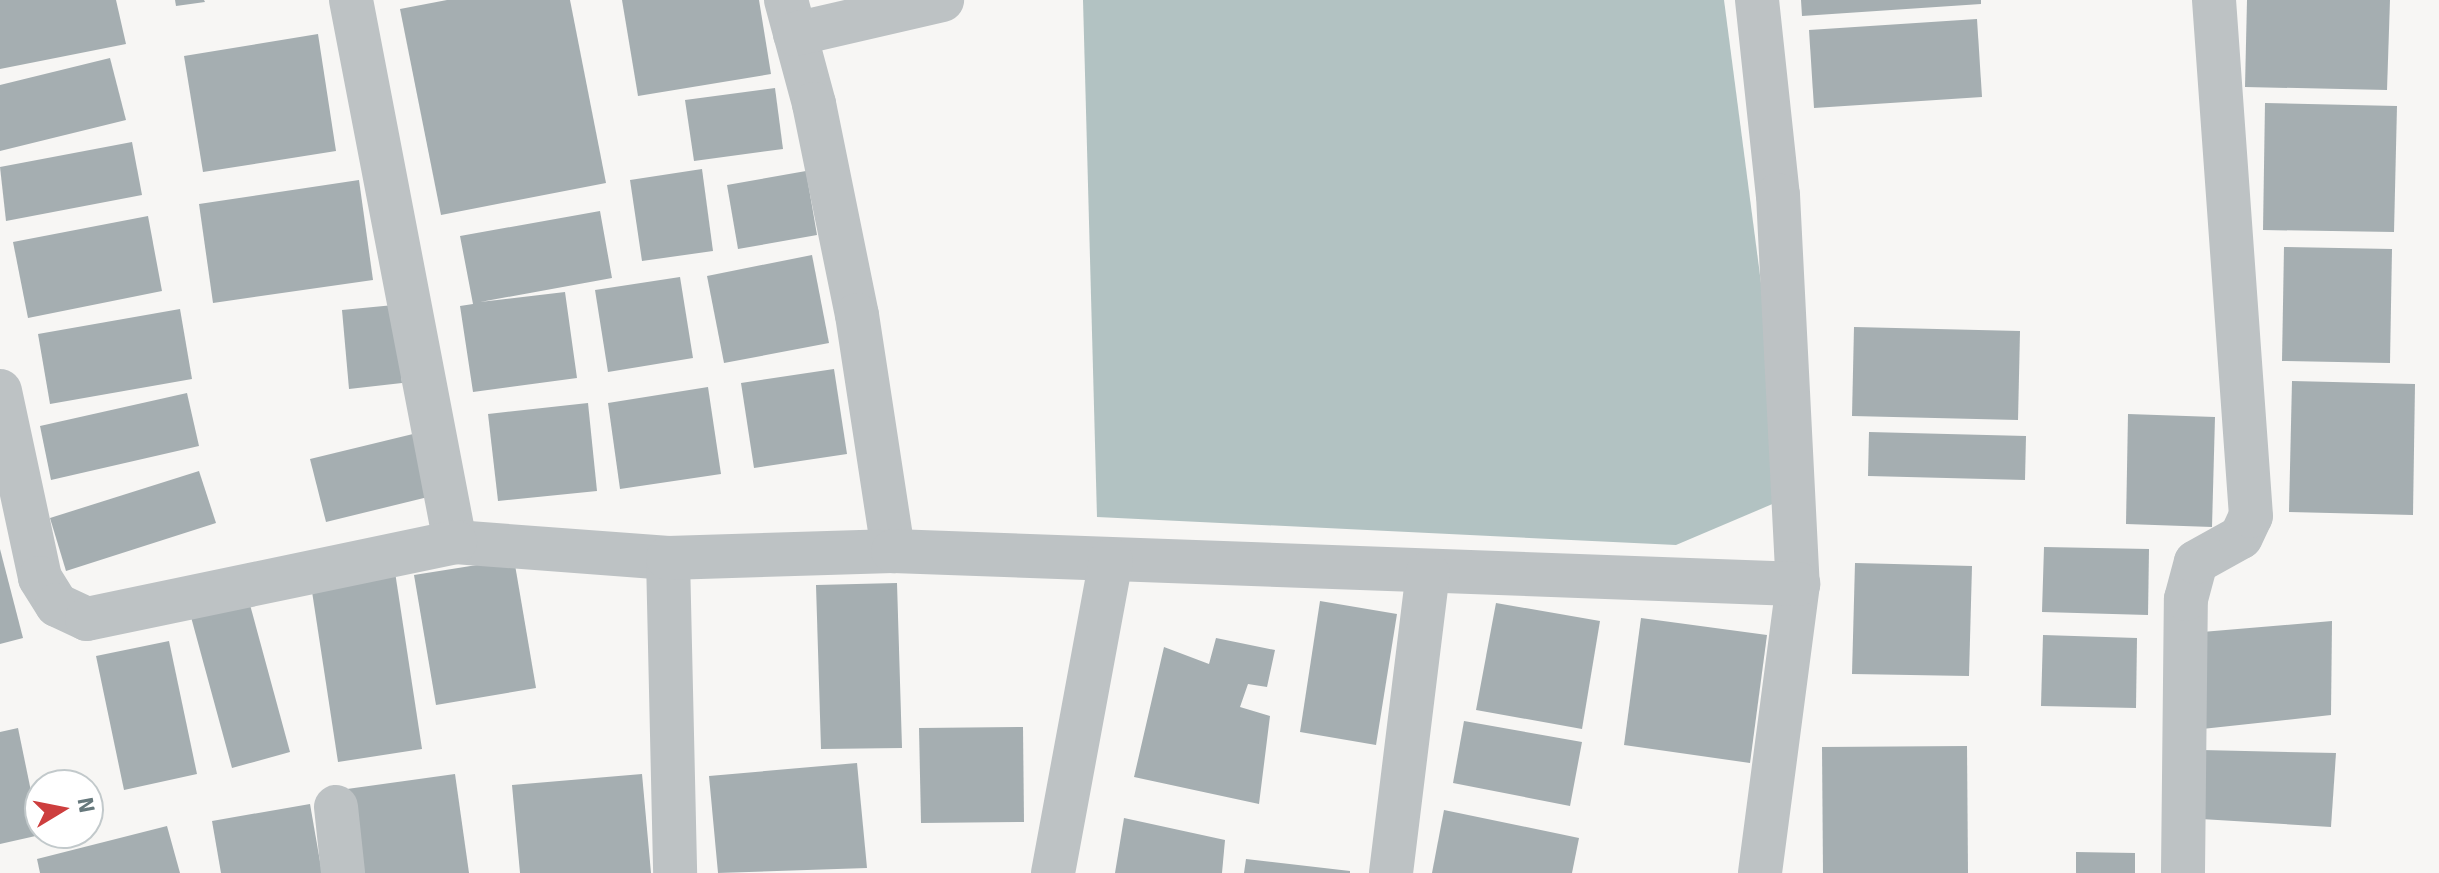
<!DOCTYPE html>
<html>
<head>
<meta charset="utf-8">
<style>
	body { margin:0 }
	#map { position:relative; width:2439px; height:873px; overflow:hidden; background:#f7f6f4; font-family:Signika,sans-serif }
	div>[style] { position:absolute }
	.water>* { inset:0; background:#b2c2c2 }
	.building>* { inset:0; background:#a5aeb1 }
	.minor>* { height:44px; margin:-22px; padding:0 22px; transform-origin:22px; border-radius:22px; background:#bdc2c4 }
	span { translate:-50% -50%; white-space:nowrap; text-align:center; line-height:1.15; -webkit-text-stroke:8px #fff; paint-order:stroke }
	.north { position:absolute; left:24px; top:769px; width:80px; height:80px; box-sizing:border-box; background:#fff; border:2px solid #c2c9cb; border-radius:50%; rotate:80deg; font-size:22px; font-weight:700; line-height:32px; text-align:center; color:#66787c }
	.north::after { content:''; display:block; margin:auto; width:28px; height:36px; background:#cd3e3e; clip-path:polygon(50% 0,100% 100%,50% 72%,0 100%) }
</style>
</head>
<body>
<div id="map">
	<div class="water">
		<div style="clip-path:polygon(1083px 0,1724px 0,1789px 497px,1676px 545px,1097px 517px)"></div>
	</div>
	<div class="building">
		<div style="clip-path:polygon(0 0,116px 0,126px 44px,0 69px)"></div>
		<div style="clip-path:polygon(175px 0,204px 0,205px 2px,176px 6px)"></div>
		<div style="clip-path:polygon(447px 0,570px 0,606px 183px,441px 215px,400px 9px)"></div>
		<div style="clip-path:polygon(622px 0,759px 0,771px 74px,638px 96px)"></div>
		<div style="clip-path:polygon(1801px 0,1981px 0,1981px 4px,1802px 16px)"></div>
		<div style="clip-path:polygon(2247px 0,2390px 0,2387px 90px,2245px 87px)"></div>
		<div style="clip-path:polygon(1977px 19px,1982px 97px,1814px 108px,1809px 30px)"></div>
		<div style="clip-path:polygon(318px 34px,336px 151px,203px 172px,184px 56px)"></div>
		<div style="clip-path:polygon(110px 58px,126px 120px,0 151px,0 85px)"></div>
		<div style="clip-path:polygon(775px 88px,783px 149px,694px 161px,685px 100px)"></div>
		<div style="clip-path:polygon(2265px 103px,2397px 106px,2394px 232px,2263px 230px)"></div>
		<div style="clip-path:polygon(132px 142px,142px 195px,6px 221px,0 167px)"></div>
		<div style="clip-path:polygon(702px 169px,713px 251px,642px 261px,630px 180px)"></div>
		<div style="clip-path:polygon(806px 171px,817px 235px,738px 249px,727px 185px)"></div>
		<div style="clip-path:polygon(359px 180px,373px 280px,213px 303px,199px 204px)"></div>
		<div style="clip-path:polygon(600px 211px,612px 278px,480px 302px,565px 292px,577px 378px,473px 392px,460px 306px,473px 304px,460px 236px)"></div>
		<div style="clip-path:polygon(148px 216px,162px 291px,28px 318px,13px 242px)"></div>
		<div style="clip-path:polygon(2284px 247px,2392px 249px,2390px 363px,2282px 361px)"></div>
		<div style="clip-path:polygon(812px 255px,829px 343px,724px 363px,707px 276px)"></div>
		<div style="clip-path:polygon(680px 277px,693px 358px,608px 372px,595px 290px)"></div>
		<div style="clip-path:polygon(394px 305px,402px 383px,349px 389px,342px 310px)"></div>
		<div style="clip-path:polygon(180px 309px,192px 379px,50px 404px,38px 334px)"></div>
		<div style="clip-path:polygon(1854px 327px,2020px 331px,2018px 420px,1852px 416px)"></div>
		<div style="clip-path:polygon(834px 369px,847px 454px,754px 468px,741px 383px)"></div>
		<div style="clip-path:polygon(2292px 381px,2415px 384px,2413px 515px,2289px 512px)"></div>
		<div style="clip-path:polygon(708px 387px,721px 474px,620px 489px,608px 403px)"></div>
		<div style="clip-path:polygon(187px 393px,199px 446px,51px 480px,40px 426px)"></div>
		<div style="clip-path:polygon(588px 403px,597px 491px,498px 501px,488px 414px)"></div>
		<div style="clip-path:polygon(2128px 414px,2215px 417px,2212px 527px,2126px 524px)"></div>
		<div style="clip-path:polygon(1869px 432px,2026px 436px,2025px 480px,1868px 476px)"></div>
		<div style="clip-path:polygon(413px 434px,428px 497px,326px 522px,310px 459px)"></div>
		<div style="clip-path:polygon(199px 471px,216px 523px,66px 571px,50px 518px)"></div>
		<div style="clip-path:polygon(2044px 547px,2149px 549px,2148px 615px,2042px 612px)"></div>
		<div style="clip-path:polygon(0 549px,23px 638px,0 644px)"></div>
		<div style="clip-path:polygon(514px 559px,536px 688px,436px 705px,414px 575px)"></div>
		<div style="clip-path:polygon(1855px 563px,1972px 566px,1969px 676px,1852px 674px)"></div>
		<div style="clip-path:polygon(395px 572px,422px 749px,338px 762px,311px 585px)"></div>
		<div style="clip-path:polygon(897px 583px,902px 748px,821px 749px,816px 585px)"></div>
		<div style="clip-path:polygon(249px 601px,290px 752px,232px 768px,191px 617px)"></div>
		<div style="clip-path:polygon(1320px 601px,1397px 614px,1376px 745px,1300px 732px)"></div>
		<div style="clip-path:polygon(1496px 603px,1600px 621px,1582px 729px,1476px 710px)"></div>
		<div style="clip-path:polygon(1641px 618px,1767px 635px,1750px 763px,1624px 745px)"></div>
		<div style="clip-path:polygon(2332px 621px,2331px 715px,2202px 729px,2202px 632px)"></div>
		<div style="clip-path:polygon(2043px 635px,2137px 638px,2136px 708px,2041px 706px)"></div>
		<div style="clip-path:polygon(1216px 638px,1275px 650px,1267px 687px,1248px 684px,1240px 707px,1270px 716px,1259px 804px,1134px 777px,1164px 647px,1209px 664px)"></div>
		<div style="clip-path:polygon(169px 641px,197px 774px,124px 790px,96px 656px)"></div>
		<div style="clip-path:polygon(1464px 721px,1582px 742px,1570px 806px,1453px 783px)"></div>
		<div style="clip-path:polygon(1023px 727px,1024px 822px,921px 823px,919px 728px)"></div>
		<div style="clip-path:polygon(18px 728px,40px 835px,0 844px,0 732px)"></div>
		<div style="clip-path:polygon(1967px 746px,1968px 873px,1823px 873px,1822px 747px)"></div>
		<div style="clip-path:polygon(2202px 750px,2336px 753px,2331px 827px,2201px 819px)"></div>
		<div style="clip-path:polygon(857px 763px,867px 868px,718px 873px,709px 776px)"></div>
		<div style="clip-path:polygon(455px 774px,469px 873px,359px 873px,347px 789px)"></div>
		<div style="clip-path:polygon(642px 774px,651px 873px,520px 873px,512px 785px)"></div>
		<div style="clip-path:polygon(310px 804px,322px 873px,221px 873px,212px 821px)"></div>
		<div style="clip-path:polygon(1444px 810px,1579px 838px,1572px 873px,1432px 873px)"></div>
		<div style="clip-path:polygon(1124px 818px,1225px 840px,1222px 873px,1115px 873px)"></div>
		<div style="clip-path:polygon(167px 826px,180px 873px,40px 873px,37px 859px)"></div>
		<div style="clip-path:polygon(2076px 852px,2135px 853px,2135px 873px,2076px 873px)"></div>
		<div style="clip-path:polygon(1246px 859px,1350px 871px,1350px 873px,1244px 873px)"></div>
	</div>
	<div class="minor">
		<div style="left:351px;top:0;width:552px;rotate:79.14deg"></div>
		<div style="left:455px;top:542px;width:214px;rotate:4.3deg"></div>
		<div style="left:668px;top:558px;width:315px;rotate:88.7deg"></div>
		<div style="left:786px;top:0;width:108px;rotate:74.9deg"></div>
		<div style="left:814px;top:104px;width:215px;rotate:78.5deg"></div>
		<div style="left:857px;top:315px;width:239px;rotate:81.3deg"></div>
		<div style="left:1757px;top:0;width:196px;rotate:83.9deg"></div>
		<div style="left:1778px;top:195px;width:390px;rotate:87.1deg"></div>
		<div style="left:1798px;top:584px;width:291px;rotate:97.5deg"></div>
		<div style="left:795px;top:34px;width:151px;rotate:-13deg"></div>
		<div style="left:0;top:391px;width:191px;rotate:77.9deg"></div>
		<div style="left:40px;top:578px;width:32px;rotate:58deg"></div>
		<div style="left:57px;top:605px;width:33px;rotate:25deg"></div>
		<div style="left:87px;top:619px;width:376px;rotate:-11.8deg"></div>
		<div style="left:668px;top:558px;width:225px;rotate:-1.8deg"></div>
		<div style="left:893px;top:551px;width:906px;rotate:2.09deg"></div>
		<div style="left:336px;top:807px;width:66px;rotate:83.9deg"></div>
		<div style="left:1053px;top:873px;width:318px;rotate:-79.5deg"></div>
		<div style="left:1391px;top:873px;width:302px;rotate:-83deg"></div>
		<div style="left:2183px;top:873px;width:274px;rotate:-89.4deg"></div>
		<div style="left:2186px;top:599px;width:38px;rotate:-75deg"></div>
		<div style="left:2196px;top:562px;width:51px;rotate:-29.1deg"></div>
		<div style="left:2241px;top:537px;width:23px;rotate:-65deg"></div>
		<div style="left:2251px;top:516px;width:517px;rotate:-94.1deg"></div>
	</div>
	<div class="north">N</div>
</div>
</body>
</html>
